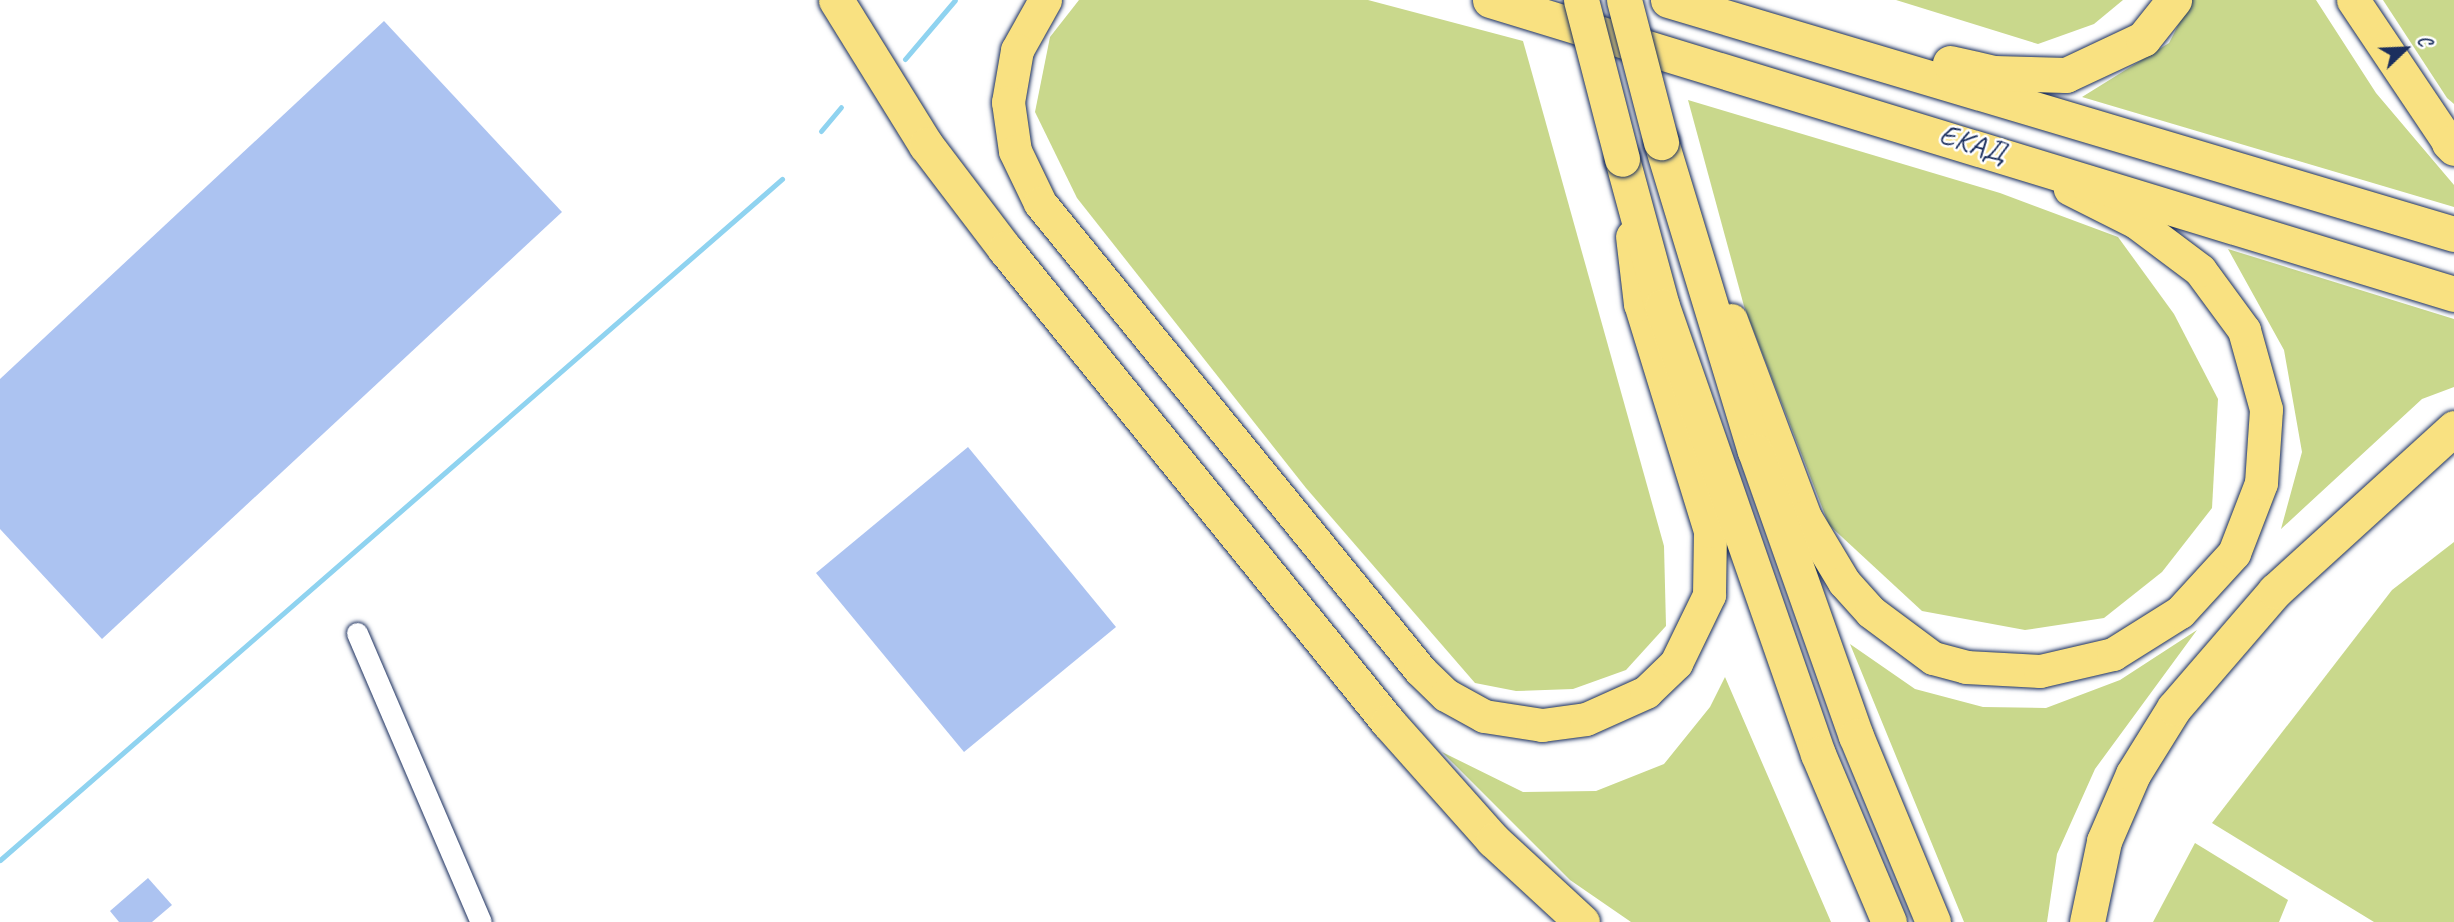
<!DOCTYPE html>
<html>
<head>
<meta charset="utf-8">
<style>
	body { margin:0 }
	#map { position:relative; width:2454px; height:922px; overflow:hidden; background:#fff; font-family:Caveat,sans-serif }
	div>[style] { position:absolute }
	.green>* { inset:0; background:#c9d88c }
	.stream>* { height:5px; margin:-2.5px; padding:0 2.5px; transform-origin:2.5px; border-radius:2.5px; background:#8fd3f0 }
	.building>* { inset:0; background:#acc3f1 }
	.roads { filter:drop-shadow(0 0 2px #1b2f5e) drop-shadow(0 0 2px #1b2f5e) }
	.minor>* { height:21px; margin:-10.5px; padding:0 10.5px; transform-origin:10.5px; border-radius:10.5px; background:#fff }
	.primary>* { height:33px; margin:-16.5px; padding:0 16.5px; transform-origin:16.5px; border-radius:16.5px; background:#f9e181 }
	.trunk>* { height:35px; margin:-17.5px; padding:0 17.5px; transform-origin:17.5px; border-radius:17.5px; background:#f9e181 }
	.bridges { filter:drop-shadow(0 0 2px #1b2f5e) drop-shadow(0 0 2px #1b2f5e) }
	.trunk-bridge>* { height:35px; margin:-17.5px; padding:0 17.5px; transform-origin:17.5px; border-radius:17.5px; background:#f9e181 }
	span { translate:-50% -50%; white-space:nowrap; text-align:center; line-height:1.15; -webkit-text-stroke:5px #fff; paint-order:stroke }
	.street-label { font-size:30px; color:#1b2f5e }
	.north { position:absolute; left:2370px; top:14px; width:70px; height:70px; -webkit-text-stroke:5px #fff; paint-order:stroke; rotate:67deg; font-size:19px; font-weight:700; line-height:28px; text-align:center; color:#1b2f5e }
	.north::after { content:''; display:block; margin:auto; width:24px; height:32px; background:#1b2f5e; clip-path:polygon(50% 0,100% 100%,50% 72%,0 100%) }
</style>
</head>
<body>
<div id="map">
	<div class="green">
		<div style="clip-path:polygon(1079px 0,1368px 0,1523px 41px,1664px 546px,1666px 626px,1626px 670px,1573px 689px,1516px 691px,1475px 683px,1306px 488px,1077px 198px,1035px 112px,1050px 37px)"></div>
		<div style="clip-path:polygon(1896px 0,2123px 0,2094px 24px,2038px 44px)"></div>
		<div style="clip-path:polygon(2191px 0,2316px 0,2376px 93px,2454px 185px,2454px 207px,2082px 97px,2169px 43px)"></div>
		<div style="clip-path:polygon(2383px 0,2454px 0,2454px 104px,2447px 98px)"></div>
		<div style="clip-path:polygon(1688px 100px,2000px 193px,2118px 237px,2174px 314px,2218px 399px,2212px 508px,2162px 572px,2104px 618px,2025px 630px,1922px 611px,1829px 525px,1744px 306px)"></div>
		<div style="clip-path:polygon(2228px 249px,2454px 319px,2454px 387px,2422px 399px,2281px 529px,2302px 452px,2284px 350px)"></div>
		<div style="clip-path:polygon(2454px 542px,2454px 922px,2374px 922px,2212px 823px,2392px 590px)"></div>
		<div style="clip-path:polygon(2197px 630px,2095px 769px,2057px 854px,2047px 922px,1964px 922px,1850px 644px,1915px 689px,1983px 707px,2046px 708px,2120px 680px)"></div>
		<div style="clip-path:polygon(1725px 677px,1831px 922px,1631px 922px,1570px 880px,1442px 752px,1523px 792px,1596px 791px,1664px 764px,1710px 707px)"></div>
		<div style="clip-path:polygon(2195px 843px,2288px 900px,2279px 922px,2153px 922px)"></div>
	</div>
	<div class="stream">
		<div style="left:905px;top:59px;width:77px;rotate:-49.7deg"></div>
		<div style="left:821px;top:131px;width:31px;rotate:-50deg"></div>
		<div style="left:0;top:860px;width:1037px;rotate:-41.05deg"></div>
	</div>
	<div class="building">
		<div style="clip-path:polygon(384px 21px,562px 212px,102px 639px,0 529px,0 379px)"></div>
		<div style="clip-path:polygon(968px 447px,1116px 627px,964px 752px,816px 573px)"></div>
		<div style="clip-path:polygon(148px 878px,172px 905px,152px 922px,119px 922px,110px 911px)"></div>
	</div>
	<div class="roads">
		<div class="minor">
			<div style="left:357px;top:633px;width:314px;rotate:66.8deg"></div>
		</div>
		<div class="primary">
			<div style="left:1045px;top:0;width:57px;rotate:119.2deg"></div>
			<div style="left:1017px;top:50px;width:53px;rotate:99.8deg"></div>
			<div style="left:1008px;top:102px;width:49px;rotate:81.9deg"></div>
			<div style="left:1015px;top:151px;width:58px;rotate:64.3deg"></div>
			<div style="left:1040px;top:203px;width:602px;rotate:50.86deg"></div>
			<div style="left:1420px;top:670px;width:36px;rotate:44deg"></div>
			<div style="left:1446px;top:695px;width:43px;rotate:28.9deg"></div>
			<div style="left:1484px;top:716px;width:59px;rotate:8.8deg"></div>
			<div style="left:1542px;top:725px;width:44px;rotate:-7.8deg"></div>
			<div style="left:1586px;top:719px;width:66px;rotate:-24.2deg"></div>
			<div style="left:1646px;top:692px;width:42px;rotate:-44deg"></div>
			<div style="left:1676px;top:663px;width:76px;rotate:-64.1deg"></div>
			<div style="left:1709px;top:595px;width:64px;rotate:-89.1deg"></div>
			<div style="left:1710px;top:531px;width:238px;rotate:-107.1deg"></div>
			<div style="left:1640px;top:304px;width:68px;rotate:-96.7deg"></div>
			<div style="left:2353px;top:0;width:172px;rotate:56.1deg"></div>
			<div style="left:1731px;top:320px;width:210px;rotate:69.4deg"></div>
			<div style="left:1805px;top:517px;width:76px;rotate:59deg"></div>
			<div style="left:1844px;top:582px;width:40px;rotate:48deg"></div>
			<div style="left:1871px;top:612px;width:77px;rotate:36.6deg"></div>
			<div style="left:1933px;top:658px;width:34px;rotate:15deg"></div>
			<div style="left:1966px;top:667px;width:74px;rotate:3.1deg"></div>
			<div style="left:2040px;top:671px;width:75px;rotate:-13.1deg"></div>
			<div style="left:2113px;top:654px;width:79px;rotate:-32.1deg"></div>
			<div style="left:2180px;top:612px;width:80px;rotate:-47.5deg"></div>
			<div style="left:2234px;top:553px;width:75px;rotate:-68.9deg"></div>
			<div style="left:2261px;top:483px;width:74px;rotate:-86.1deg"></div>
			<div style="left:2266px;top:409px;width:82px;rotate:-105.6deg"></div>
			<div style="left:2244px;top:330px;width:74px;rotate:-126.3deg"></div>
			<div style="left:2200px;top:270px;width:80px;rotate:-143.1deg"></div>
			<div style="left:2136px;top:222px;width:74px;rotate:-153.4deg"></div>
		</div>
		<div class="trunk">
			<div style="left:836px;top:0;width:171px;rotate:58.2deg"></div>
			<div style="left:926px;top:145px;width:131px;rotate:52.8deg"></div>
			<div style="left:1005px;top:249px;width:609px;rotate:51deg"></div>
			<div style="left:1388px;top:722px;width:158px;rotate:48.3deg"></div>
			<div style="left:1493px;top:840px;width:121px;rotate:42.7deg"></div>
			<div style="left:1490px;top:0;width:1008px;rotate:16.96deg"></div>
			<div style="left:1668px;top:0;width:820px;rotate:16.58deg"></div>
			<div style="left:1950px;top:63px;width:45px;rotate:12.8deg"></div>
			<div style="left:1994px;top:73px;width:72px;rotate:1.6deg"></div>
			<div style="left:2066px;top:75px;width:85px;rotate:-25.1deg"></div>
			<div style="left:2143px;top:39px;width:50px;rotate:-51.5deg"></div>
			<div style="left:1661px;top:142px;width:323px;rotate:73.1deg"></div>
			<div style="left:1755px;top:451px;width:302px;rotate:70.5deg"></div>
			<div style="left:1856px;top:736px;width:201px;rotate:67.5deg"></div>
			<div style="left:2449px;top:143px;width:7px;rotate:45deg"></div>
			<div style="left:1622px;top:159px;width:152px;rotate:74.8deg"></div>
			<div style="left:1662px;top:306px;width:474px;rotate:70.8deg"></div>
			<div style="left:1818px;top:754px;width:182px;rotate:67.1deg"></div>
			<div style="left:2087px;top:922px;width:83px;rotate:-78.1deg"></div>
			<div style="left:2104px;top:841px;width:73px;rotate:-66.6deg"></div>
			<div style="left:2133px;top:774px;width:78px;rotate:-58.2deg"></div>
			<div style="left:2174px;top:708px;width:155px;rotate:-49.2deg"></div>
			<div style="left:2275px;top:591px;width:242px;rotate:-42.3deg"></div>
		</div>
	</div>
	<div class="bridges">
		<div class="trunk-bridge">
			<div style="left:1581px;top:0;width:164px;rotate:75.5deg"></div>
			<div style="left:1624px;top:0;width:147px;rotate:75.4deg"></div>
		</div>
	</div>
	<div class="street-label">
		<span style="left:1973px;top:143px;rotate:17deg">ЕКАД</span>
	</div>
	<div class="north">С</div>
</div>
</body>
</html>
